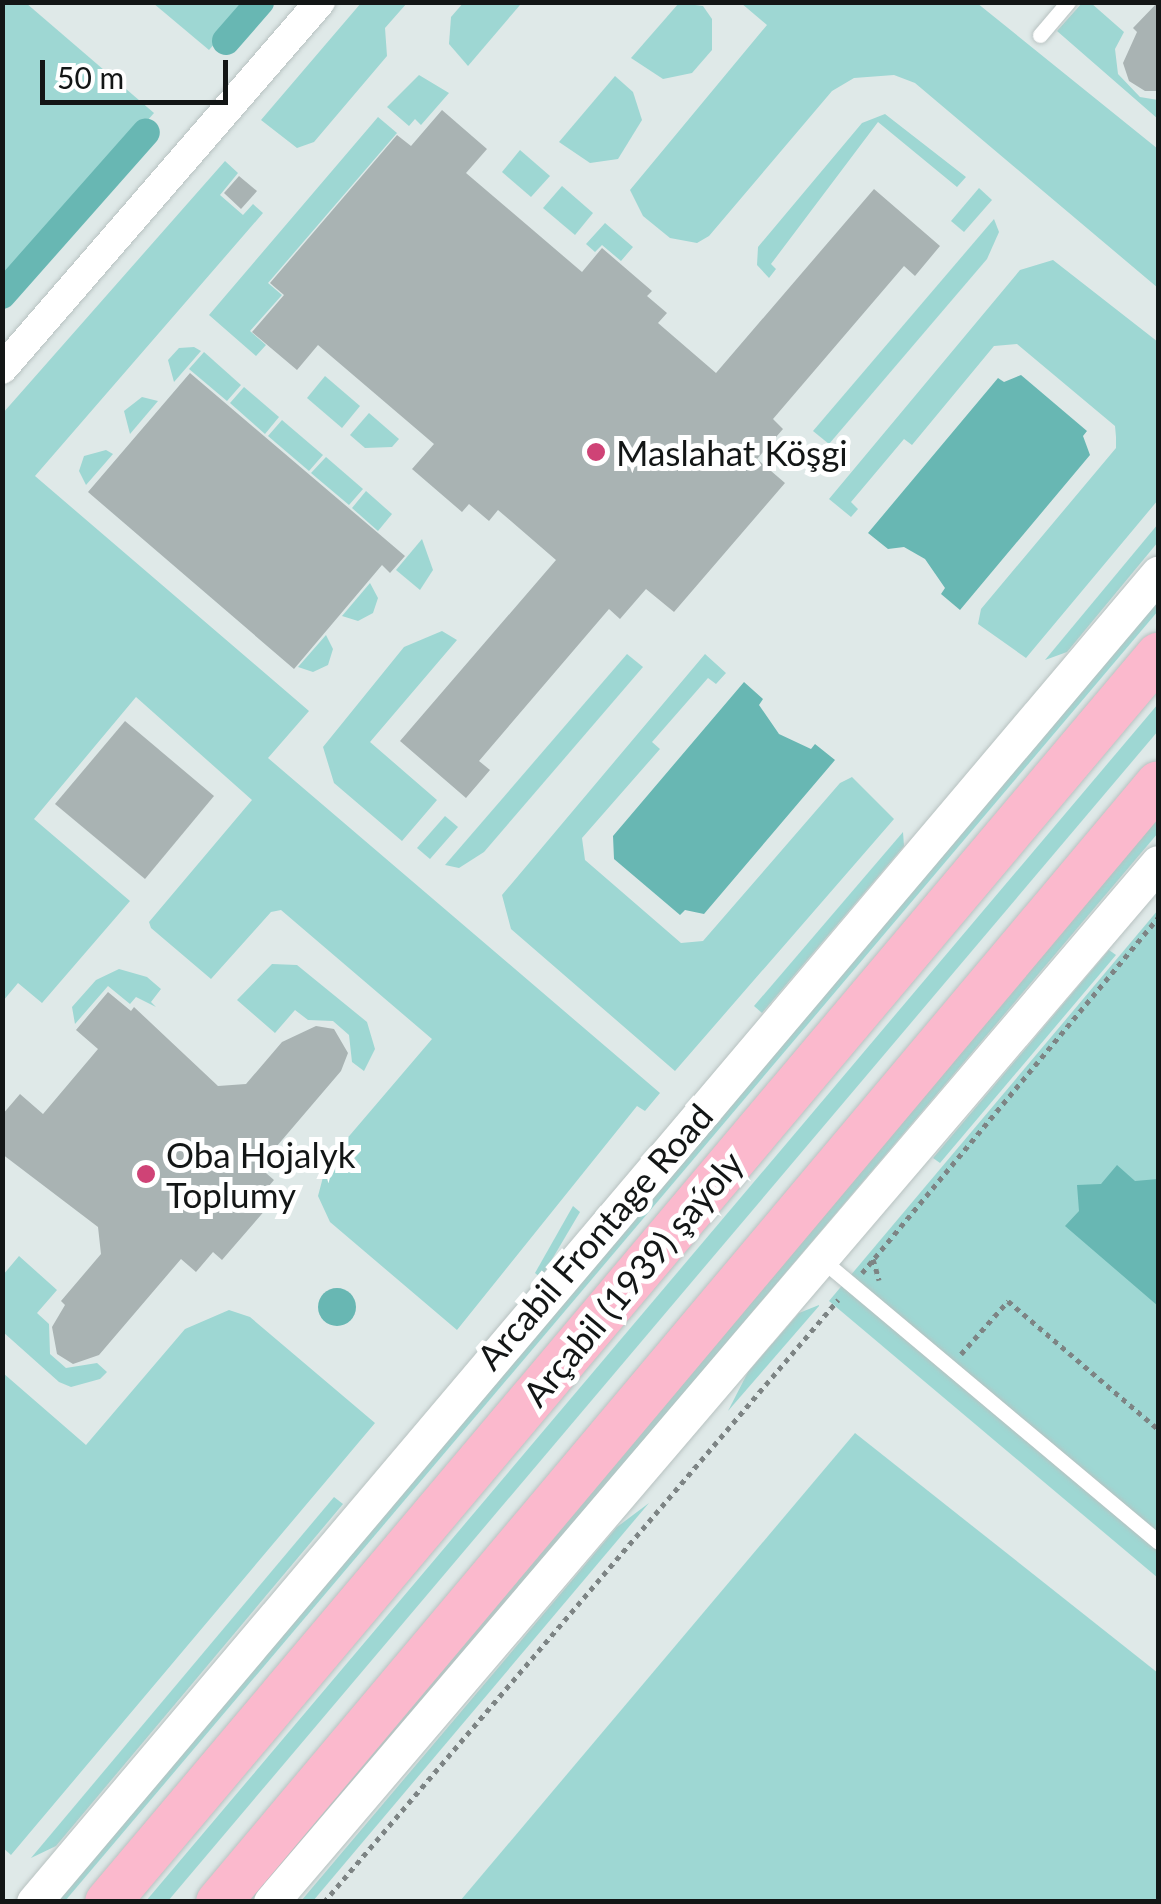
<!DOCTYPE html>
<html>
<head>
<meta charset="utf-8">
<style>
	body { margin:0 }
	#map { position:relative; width:1161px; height:1904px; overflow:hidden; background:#dfe9e8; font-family:Lato,sans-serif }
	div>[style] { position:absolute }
	.green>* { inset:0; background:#9ed7d3 }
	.water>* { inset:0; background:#68b7b3 }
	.round { border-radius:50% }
	.canal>* { height:28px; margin:-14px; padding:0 14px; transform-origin:14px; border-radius:14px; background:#68b7b3 }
	.building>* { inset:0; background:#a9b3b3 }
	.path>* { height:5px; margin-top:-2.5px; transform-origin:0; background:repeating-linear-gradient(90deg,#7d8484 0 5px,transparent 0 10px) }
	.roads { filter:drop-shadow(0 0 2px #b8c2c1) drop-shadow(0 0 2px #b8c2c1) }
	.service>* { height:15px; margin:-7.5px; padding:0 7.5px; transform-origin:7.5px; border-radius:7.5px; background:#fff }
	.minor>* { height:30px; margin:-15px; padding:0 15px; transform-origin:15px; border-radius:15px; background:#fff }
	.tertiary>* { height:35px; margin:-17.5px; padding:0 17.5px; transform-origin:17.5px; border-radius:17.5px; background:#fff }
	.primary>* { height:45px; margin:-22.5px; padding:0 22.5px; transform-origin:22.5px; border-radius:22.5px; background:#fbb9cd }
	.dots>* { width:28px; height:28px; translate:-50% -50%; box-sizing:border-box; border:5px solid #fff; border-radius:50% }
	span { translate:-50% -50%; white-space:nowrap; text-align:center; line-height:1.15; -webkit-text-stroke:10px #fff; paint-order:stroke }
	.poi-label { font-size:35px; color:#131616 }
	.left { translate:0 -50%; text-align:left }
	.street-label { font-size:35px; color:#131616 }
	.frame { position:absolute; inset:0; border:5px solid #131616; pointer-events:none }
	.scale { position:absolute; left:40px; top:60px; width:188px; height:45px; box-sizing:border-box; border:5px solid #131616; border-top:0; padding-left:12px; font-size:30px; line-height:35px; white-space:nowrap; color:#131616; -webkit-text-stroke:8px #fff; paint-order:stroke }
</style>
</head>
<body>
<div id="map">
	<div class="green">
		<div style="clip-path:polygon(3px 2px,26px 3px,154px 113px,3px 286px)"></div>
		<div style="clip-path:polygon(464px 2px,520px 5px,468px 66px,449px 44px,451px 17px)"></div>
		<div style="clip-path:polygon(153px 3px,250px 3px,209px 50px)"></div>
		<div style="clip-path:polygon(361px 3px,407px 3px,385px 28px,387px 56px,314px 142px,297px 148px,261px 120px)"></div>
		<div style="clip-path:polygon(679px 3px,703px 6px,712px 19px,712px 50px,692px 73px,663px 79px,631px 58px)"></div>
		<div style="clip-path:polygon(741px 3px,977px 3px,1158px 149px,1158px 288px,915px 83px,894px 75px,854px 78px,832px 91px,709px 236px,697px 243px,670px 238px,643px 216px,630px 190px,767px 25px)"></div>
		<div style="clip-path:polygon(1091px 3px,1124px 32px,1115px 49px,1118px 74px,1140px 97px,1158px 100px,1158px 119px,1057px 31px,1082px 3px)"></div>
		<div style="clip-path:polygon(419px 75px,449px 93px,421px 125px,415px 119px,409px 126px,387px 107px)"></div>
		<div style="clip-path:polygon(615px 76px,633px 92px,642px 120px,618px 159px,590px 163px,559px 142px)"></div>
		<div style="clip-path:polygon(885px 114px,966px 177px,957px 187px,878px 122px,771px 264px,776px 269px,769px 278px,757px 265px,758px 247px,862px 123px)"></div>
		<div style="clip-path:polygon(378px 117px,397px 133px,268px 283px,282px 295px,250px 331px,266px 345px,256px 356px,209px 315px)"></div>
		<div style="clip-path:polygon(520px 150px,550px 176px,531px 197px,502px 172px)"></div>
		<div style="clip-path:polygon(225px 161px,238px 173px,220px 195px,243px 215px,253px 204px,263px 213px,35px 476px,309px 711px,268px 758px,660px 1093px,645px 1111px,637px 1106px,457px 1330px,330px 1222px,318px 1196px,327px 1162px,432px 1039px,281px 910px,271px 912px,211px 979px,151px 928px,149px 922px,252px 800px,136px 697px,34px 819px,130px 901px,42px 1003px,18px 983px,3px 1001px,3px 413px)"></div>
		<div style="clip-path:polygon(562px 186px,593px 213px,575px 235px,543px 208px)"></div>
		<div style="clip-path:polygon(979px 188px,992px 200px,964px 232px,951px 221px)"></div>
		<div style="clip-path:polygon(994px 219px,999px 232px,987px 259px,829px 444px,813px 431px)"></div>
		<div style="clip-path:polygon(605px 223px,633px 247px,621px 261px,602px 245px,595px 252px,586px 244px)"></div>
		<div style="clip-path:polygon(1053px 260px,1158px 342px,1158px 500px,1026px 658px,978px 624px,981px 609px,1116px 448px,1116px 437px,1115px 426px,1017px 344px,994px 346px,912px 445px,904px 439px,851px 502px,858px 509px,851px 517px,829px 499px,1020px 270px)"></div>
		<div style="clip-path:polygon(194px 347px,201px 351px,174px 382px,168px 360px,179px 348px)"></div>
		<div style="clip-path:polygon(204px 352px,241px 385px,227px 401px,189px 369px)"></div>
		<div style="clip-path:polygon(325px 376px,360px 406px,342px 428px,307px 398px)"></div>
		<div style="clip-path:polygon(244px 387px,279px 417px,265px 434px,230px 403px)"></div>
		<div style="clip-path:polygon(142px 397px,158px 401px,130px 434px,124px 411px)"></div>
		<div style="clip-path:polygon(369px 413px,399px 439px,392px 447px,365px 448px,350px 435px)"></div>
		<div style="clip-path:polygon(282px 420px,323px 455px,309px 471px,268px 436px)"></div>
		<div style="clip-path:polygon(106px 450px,113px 454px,86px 485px,79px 471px,84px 456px)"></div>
		<div style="clip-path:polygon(326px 457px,363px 489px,349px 505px,311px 473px)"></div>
		<div style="clip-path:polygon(366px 491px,392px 514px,378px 531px,352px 508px)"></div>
		<div style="clip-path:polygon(1158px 524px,1158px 542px,1067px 652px,1045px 660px)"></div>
		<div style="clip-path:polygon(422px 539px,433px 570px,420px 590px,396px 570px)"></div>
		<div style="clip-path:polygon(370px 583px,378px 598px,373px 613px,358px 621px,342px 616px)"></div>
		<div style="clip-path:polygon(1158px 597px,1158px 611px,65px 1901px,54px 1902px)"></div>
		<div style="clip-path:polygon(442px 631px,457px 640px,370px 742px,437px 800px,402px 841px,334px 783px,323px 747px,404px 647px)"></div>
		<div style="clip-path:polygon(326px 635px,333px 649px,328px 665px,313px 672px,298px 667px)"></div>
		<div style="clip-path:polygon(627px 654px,643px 667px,484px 852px,459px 868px,445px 865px)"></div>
		<div style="clip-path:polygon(705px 654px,726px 673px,716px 684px,708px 678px,652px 742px,660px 749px,582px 838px,585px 860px,681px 943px,703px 941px,840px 783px,852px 777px,894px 819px,675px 1071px,511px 929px,502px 895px)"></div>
		<div style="clip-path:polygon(1158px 704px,1158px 731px,168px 1901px,146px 1901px)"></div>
		<div style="clip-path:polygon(1158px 815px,1158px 833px,310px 1834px,301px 1827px)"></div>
		<div style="clip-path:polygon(445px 816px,458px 827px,430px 859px,417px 848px)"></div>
		<div style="clip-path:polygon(903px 832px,904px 846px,762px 1013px,754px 1006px)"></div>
		<div style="clip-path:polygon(1158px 910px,1158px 1578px,829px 1301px)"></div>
		<div style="clip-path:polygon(1109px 950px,1116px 955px,940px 1163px,933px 1158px)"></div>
		<div style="clip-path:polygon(272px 964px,297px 965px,367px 1022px,375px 1049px,364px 1071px,352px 1062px,349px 1035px,333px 1021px,308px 1020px,295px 1010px,275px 1033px,237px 1000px)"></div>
		<div style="clip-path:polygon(119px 969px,147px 977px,161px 989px,151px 1002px,156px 1007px,136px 997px,130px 1004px,108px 986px,75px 1024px,72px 1007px,96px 980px)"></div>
		<div style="clip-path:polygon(573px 1206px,580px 1212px,541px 1278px,535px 1273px)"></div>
		<div style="clip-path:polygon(19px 1256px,57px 1290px,37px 1313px,49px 1324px,50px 1354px,66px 1368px,97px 1363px,107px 1372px,100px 1379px,71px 1387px,59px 1382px,3px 1332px,3px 1275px)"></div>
		<div style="clip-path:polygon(819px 1305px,819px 1306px,728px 1411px,748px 1372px,799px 1313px)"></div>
		<div style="clip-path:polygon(229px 1310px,250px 1317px,375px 1423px,11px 1855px,2px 1847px,3px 1373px,86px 1445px,185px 1329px)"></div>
		<div style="clip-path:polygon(855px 1433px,1158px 1673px,1158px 1901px,460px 1901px)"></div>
		<div style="clip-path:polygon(334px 1497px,343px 1504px,56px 1846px,31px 1858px)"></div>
		<div style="clip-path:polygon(649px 1503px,313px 1901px,301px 1901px,617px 1527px)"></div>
	</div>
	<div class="water">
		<div style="clip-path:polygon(1021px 375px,1087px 431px,1083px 436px,1090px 455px,960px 610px,941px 594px,945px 588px,925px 559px,904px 547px,888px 549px,868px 533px,998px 378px,1004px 382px)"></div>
		<div style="clip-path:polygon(744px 682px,763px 699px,759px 705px,779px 734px,811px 749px,815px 744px,835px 760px,704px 914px,685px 910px,680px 915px,614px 859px,613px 836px)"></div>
		<div style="clip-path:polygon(1117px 1165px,1135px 1181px,1158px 1179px,1158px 1306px,1065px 1226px,1079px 1211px,1077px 1185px,1101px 1184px)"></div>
		<div class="round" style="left:318px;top:1288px;width:38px;height:38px"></div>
	</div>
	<div class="canal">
		<div style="left:226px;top:41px;width:52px;rotate:-48.9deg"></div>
		<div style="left:2px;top:295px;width:217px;rotate:-48.5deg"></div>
	</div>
	<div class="building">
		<div style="clip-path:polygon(1158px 2px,1158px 91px,1145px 91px,1129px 81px,1123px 63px,1137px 32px,1133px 28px)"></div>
		<div style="clip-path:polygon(442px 110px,487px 149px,466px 173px,582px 272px,602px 248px,652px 291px,647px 296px,667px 313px,658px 323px,716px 373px,874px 189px,940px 246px,915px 276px,904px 266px,773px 419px,783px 429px,757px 459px,785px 483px,674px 612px,646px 589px,620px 619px,609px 609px,479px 761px,490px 770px,466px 798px,400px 741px,556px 560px,498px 510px,489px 521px,469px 504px,462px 512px,412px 469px,434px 444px,318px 345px,297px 370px,252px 332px,284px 295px,270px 283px,397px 135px,411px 146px)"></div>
		<div style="clip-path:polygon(239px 176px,257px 191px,241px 209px,224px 193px)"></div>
		<div style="clip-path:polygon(190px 373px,405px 556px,390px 573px,382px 565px,294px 669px,88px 492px)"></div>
		<div style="clip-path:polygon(125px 721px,214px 796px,145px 879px,55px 804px)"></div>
		<div style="clip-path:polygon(108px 992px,131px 1011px,134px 1007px,218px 1086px,246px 1084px,282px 1042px,316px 1026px,334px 1029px,348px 1053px,341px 1071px,259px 1167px,274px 1180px,257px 1200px,267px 1208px,222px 1260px,213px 1252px,196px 1272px,181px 1259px,99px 1355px,73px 1364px,57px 1354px,52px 1327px,65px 1305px,61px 1301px,101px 1254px,98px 1227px,2px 1154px,2px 1115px,20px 1094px,43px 1114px,98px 1049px,76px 1030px)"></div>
	</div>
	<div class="path">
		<div style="left:873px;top:1259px;width:22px;rotate:74deg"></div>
		<div style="left:862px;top:1273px;width:462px;rotate:-50.2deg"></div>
		<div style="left:961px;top:1354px;width:71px;rotate:-48.4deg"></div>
		<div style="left:1008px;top:1301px;width:197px;rotate:40.5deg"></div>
		<div style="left:324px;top:1902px;width:792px;rotate:-49.51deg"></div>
	</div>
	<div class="roads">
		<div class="service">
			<div style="left:1040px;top:35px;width:43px;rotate:-49.7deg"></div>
			<div style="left:821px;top:1259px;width:440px;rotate:40deg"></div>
		</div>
		<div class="minor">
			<div style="left:2px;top:369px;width:486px;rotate:-49.1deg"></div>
		</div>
		<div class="tertiary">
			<div style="left:34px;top:1902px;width:1740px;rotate:-49.76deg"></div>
			<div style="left:271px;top:1902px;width:1366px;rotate:-49.51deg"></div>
		</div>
		<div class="primary">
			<div style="left:107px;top:1902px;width:1631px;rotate:-49.88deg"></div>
			<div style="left:218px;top:1902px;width:1461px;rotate:-49.97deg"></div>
		</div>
	</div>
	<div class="dots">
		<div style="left:596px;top:452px;background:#cf4376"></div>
		<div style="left:146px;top:1174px;background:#cf4376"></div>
	</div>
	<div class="poi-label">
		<span class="left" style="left:616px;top:452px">Maslahat Köşgi</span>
		<span class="left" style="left:166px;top:1174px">Oba Hojalyk<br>Toplumy</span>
	</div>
	<div class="street-label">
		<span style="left:594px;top:1236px;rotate:-49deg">Arcabil Frontage Road</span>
		<span style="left:632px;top:1278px;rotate:-50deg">Arçabil (1939) şaýoly</span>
	</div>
	<div class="frame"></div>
	<div class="scale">50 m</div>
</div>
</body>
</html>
